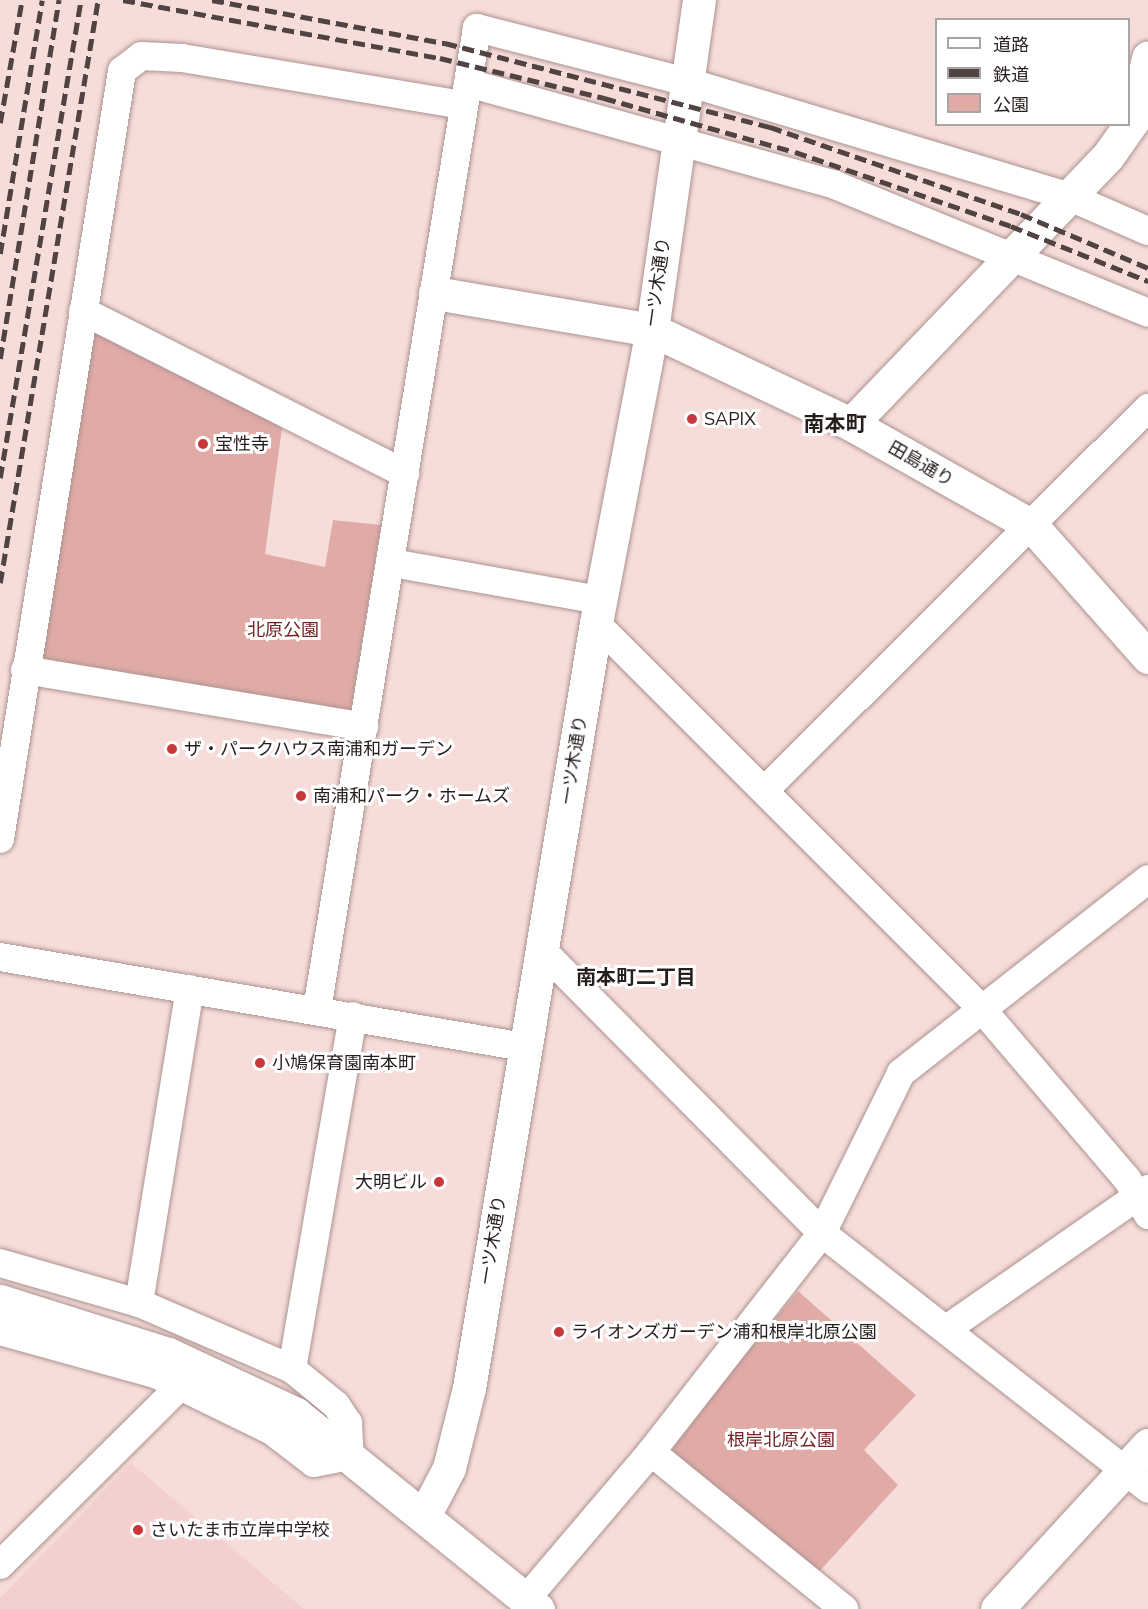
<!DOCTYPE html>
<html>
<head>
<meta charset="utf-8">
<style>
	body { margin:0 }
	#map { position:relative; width:1148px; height:1609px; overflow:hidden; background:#f7ddda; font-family:"Nunito Sans","Noto Sans JP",sans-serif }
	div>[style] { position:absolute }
	.built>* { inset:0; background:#f3d0cd }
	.green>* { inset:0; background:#e0aba7 }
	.roads { filter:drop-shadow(0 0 2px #ab9390) drop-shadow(0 0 2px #ab9390) }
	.street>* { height:28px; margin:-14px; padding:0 14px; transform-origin:14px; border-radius:14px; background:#fff }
	.secondary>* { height:33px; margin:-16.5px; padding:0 16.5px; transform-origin:16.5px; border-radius:16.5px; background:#fff }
	.rail>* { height:4.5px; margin-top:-2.25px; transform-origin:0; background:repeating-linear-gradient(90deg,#504342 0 12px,transparent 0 18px) }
	.dots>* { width:16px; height:16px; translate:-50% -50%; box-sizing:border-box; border:3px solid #fff; border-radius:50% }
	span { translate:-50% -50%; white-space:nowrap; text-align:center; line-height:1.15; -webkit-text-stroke:6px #fff; paint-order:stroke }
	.street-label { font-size:18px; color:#261d1c }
	.poi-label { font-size:18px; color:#261d1c }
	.left { translate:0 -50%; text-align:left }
	.right { translate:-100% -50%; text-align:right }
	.park-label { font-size:18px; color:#732323 }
	.neighbourhood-label { font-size:20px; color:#261d1c; font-weight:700 }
	.quarter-label { font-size:21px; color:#261d1c; font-weight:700 }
	.legend { position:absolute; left:935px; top:18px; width:195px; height:108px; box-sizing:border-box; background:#fff; border:2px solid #a8a5a4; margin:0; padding:8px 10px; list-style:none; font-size:18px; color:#261d1c }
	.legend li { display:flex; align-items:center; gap:12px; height:30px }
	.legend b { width:30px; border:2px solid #a8a5a4 }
</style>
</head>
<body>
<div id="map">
	<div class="built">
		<div style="clip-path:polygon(131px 1463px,304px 1609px,0 1609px,0 1598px)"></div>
	</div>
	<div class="green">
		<div style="clip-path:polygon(103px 332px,283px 420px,265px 554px,325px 567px,333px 520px,381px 525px,351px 708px,345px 713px,48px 661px,42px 655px,92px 335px)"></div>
		<div style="clip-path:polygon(798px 1291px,916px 1395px,864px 1450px,898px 1485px,817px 1574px,675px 1460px,672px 1443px)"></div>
	</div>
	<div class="roads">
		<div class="street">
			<div style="left:468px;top:83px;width:381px;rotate:15.5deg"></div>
			<div style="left:835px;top:185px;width:338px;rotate:22.2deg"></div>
			<div style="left:83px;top:311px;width:361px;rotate:26.8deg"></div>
			<div style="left:392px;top:563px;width:211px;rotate:10.1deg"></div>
			<div style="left:596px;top:623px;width:543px;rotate:45deg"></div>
			<div style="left:980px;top:1007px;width:226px;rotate:49.5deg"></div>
			<div style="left:1127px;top:1179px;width:42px;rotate:59.7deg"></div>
			<div style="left:25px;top:670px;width:344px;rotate:9.5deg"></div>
			<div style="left:765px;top:790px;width:541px;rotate:-44.93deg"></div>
			<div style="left:0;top:839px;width:778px;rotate:-80.97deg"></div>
			<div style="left:122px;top:71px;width:24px;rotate:-38deg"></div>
			<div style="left:141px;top:56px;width:41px;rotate:2.8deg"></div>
			<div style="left:182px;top:58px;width:286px;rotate:9.5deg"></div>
			<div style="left:543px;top:951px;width:397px;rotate:45.3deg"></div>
			<div style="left:822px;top:1233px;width:415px;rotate:38.1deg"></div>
			<div style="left:0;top:957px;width:532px;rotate:9.75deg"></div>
			<div style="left:317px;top:1010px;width:995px;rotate:-80.75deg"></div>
			<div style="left:477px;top:28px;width:214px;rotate:14.4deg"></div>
			<div style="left:684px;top:81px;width:403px;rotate:16.7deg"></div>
			<div style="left:1070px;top:197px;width:85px;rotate:23.6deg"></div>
			<div style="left:0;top:1263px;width:145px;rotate:16.1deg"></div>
			<div style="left:139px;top:1303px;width:167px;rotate:23.3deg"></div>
			<div style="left:292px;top:1369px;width:57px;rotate:39.3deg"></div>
			<div style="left:336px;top:1405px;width:22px;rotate:56deg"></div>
			<div style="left:348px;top:1423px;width:33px;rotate:87deg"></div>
			<div style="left:350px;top:1456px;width:37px;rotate:169deg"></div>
			<div style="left:314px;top:1463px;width:53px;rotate:-142.7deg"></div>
			<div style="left:272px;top:1431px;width:130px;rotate:-154deg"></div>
			<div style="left:155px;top:1374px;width:161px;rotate:-164.5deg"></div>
			<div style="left:139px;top:1303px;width:318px;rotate:-80.8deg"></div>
			<div style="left:948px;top:1328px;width:244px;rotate:-34.8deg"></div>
			<div style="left:292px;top:1369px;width:358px;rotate:-80.2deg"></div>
			<div style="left:651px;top:1452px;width:249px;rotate:39.1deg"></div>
			<div style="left:0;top:1565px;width:255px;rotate:-44.8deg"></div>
			<div style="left:526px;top:1599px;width:193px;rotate:-49.6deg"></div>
			<div style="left:651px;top:1452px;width:278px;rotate:-52deg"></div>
			<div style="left:822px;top:1233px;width:178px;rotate:-63.7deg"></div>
			<div style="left:901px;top:1073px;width:314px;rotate:-38.1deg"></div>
		</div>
		<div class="secondary">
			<div style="left:435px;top:293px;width:220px;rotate:9.7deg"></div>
			<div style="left:652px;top:330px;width:220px;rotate:25.3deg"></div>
			<div style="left:851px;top:424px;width:208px;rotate:29.4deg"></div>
			<div style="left:1032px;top:526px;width:175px;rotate:48.5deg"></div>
			<div style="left:851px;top:424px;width:371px;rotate:-46.2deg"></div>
			<div style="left:1108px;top:156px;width:45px;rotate:-54.9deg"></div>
			<div style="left:1134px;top:119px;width:63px;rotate:-77.1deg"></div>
			<div style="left:0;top:1301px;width:176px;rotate:17.5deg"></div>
			<div style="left:168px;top:1354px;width:141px;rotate:25.1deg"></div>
			<div style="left:296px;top:1414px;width:311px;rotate:38.9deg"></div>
			<div style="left:425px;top:1514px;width:52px;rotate:-62.4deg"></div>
			<div style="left:449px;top:1468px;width:82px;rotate:-76deg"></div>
			<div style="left:469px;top:1388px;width:775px;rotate:-80.57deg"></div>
			<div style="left:596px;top:623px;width:298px;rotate:-79.2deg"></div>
			<div style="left:652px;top:330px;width:333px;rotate:-81.9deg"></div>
			<div style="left:997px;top:1609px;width:223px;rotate:-47.4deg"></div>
		</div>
	</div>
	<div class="rail">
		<div style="left:123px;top:0;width:322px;rotate:10.4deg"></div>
		<div style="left:440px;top:58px;width:169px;rotate:13.7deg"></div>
		<div style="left:604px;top:98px;width:198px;rotate:15.8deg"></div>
		<div style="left:795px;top:152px;width:228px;rotate:18.9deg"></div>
		<div style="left:1011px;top:226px;width:148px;rotate:21.9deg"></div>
		<div style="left:212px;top:0;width:237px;rotate:10.5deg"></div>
		<div style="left:445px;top:43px;width:336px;rotate:14.5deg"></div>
		<div style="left:770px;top:127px;width:266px;rotate:19.1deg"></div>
		<div style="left:1021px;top:214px;width:138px;rotate:23deg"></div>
		<div style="left:0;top:123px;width:125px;rotate:-79.9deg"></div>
		<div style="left:0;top:254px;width:257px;rotate:-80.6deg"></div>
		<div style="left:0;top:359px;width:364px;rotate:-80.7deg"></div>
		<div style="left:0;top:478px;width:485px;rotate:-80.4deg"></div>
		<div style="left:0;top:583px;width:591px;rotate:-80.46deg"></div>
	</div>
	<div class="dots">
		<div style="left:692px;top:419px;background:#c7373b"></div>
		<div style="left:203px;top:444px;background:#c7373b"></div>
		<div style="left:172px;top:749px;background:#c7373b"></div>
		<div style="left:301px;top:796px;background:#c7373b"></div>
		<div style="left:260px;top:1063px;background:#c7373b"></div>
		<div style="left:439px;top:1182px;background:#c7373b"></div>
		<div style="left:559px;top:1332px;background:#c7373b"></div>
		<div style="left:138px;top:1530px;background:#c7373b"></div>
	</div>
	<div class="street-label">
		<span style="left:658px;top:282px;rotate:-82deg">一ツ木通り</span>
		<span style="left:921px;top:464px;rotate:30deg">田島通り</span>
		<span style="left:574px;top:760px;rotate:-81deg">一ツ木通り</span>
		<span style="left:493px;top:1240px;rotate:-81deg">一ツ木通り</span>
	</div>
	<div class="poi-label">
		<span class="left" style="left:704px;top:419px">SAPIX</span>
		<span class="left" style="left:215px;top:444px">宝性寺</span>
		<span class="left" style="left:184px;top:749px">ザ・パークハウス南浦和ガーデン</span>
		<span class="left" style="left:313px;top:796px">南浦和パーク・ホームズ</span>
		<span class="left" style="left:272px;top:1063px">小鳩保育園南本町</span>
		<span class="right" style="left:427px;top:1182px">大明ビル</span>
		<span class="left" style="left:571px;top:1332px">ライオンズガーデン浦和根岸北原公園</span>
		<span class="left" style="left:150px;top:1530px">さいたま市立岸中学校</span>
	</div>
	<div class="park-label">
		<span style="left:283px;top:630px">北原公園</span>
		<span style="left:781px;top:1440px">根岸北原公園</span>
	</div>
	<div class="neighbourhood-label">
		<span style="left:636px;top:977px">南本町二丁目</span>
	</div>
	<div class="quarter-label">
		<span style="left:835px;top:424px">南本町</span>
	</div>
	<ul class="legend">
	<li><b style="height:8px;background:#fff"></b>道路</li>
	<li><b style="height:8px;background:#504342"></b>鉄道</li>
	<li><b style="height:16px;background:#e0aba7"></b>公園</li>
	</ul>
</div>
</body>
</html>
